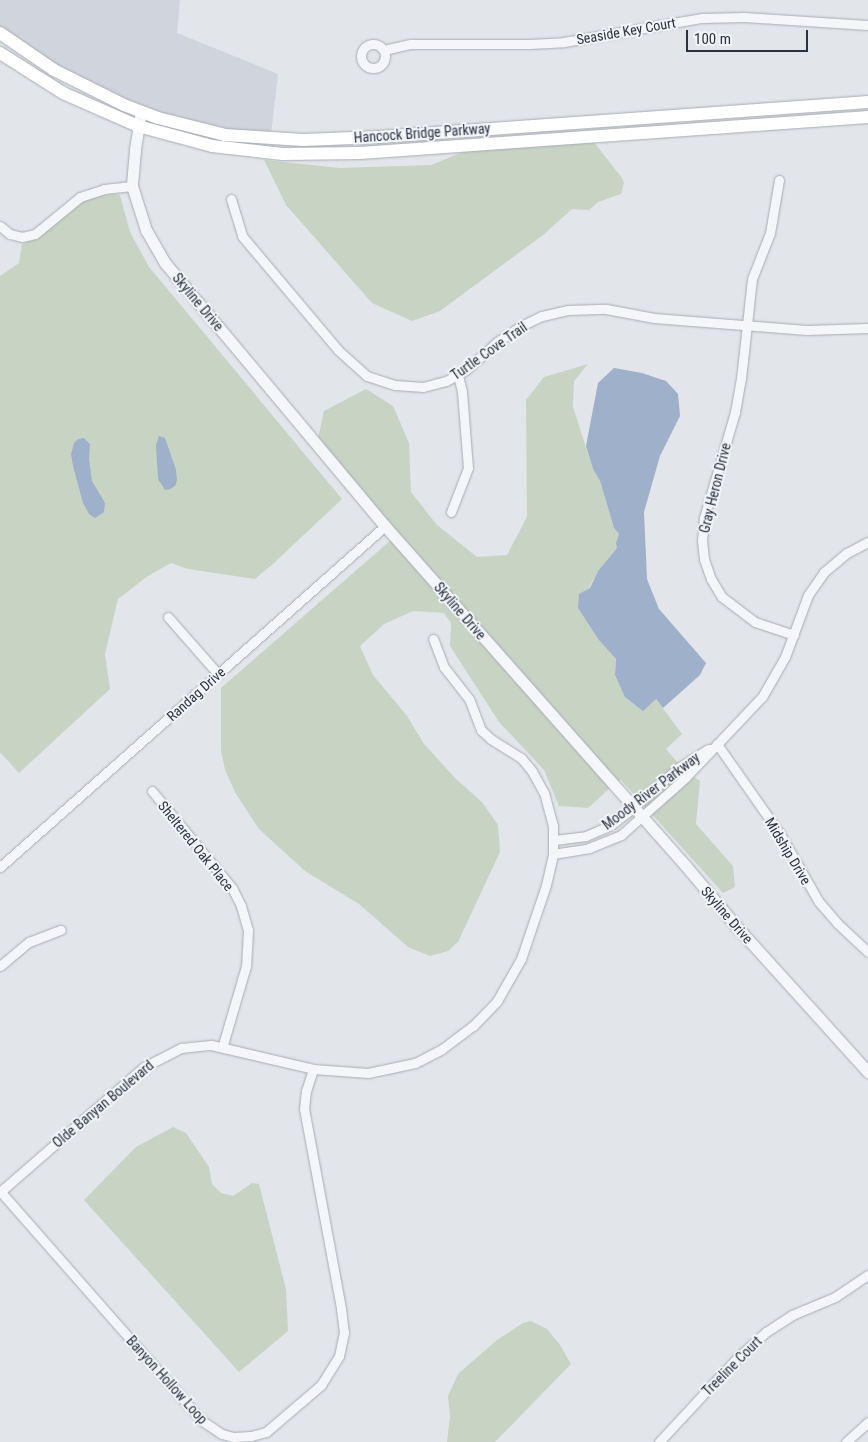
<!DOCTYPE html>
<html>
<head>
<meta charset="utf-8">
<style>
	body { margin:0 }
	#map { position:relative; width:868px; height:1442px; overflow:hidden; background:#e2e5ea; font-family:"Roboto Condensed",sans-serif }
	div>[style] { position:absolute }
	.built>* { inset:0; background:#d0d4dc }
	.green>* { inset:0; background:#c7d4c3 }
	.water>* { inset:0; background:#9eb0ca }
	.roads { filter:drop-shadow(0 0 1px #a7acb4) drop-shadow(0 0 1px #a7acb4) }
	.minor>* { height:9px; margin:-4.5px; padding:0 4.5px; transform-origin:4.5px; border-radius:4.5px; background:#f5f6f9 }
	.minor>.ring { margin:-4.5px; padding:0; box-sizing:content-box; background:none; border:9px solid #f5f6f9; border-radius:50% }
	.tertiary>* { height:11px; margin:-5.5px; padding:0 5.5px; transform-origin:5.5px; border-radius:5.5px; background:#f5f6f9 }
	.secondary>* { height:12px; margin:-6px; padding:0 6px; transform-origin:6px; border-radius:6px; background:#fff }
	span { translate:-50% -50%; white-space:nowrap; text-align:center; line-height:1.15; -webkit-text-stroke:4px #f2f4f8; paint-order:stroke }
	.street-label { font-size:14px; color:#2a3242 }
	.scale { position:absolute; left:686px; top:30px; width:122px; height:22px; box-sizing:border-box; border:2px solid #2a3242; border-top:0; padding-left:6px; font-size:15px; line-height:18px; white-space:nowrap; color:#2a3242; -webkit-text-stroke:4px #f2f4f8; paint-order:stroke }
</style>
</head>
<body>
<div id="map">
	<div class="built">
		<div style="clip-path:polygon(0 0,180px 0,177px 33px,278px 74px,271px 134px,227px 130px,160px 114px,126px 101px,57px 66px,0 27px)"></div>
	</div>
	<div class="green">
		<div style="clip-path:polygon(593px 141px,622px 178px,624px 183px,621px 194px,598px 202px,589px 210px,572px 209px,543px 235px,440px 311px,412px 321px,372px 303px,286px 205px,264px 160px,340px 168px,431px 165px,468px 150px)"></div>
		<div style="clip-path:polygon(114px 194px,120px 195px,130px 232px,149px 267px,342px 499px,274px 563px,255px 579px,188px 569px,171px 563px,148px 576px,118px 599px,105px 654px,110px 689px,19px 773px,0 752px,0 276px,19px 263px,22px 244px,39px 238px,82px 202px,93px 197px)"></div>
		<div style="clip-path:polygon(588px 364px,574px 381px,573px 407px,593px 469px,600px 481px,614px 528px,619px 534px,617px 548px,598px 571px,578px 608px,598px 639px,616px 659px,615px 675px,656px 699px,682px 734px,666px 749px,684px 770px,700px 781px,696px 824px,733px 866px,735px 887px,723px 893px,621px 780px,617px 782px,389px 523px,318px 439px,324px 411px,366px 389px,393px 406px,409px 443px,411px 492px,437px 525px,477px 557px,507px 555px,527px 517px,526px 400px,544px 377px)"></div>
		<div style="clip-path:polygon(391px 540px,610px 788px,588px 808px,559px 806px,544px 770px,499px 722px,450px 646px,451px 623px,444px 613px,413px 611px,384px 624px,360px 646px,373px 675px,407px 716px,424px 744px,456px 779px,482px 802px,498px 825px,500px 852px,458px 942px,448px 951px,430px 956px,408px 947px,359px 904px,305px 871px,259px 829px,236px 794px,225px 770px,221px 750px,221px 688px)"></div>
		<div style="clip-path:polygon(173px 1127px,186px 1133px,209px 1167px,212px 1184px,221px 1193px,233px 1196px,252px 1183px,259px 1184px,286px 1289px,288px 1331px,239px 1372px,84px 1200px,136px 1147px)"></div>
		<div style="clip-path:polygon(531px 1321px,547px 1329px,560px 1345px,571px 1364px,495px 1442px,447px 1442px,450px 1416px,448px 1396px,458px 1374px,497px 1340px,523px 1323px)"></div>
	</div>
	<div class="water">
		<div style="clip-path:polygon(614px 368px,642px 373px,666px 381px,678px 394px,680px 416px,660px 456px,644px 512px,647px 579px,659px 609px,706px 663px,700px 675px,663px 708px,656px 699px,643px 711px,625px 697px,615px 675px,616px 659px,598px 639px,578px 608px,579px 594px,590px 588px,598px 571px,617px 548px,616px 543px,619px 534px,614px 528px,600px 481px,593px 469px,586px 446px,598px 383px)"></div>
		<div style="clip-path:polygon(159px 436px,165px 438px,176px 470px,177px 480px,175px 486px,170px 489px,165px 490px,158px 479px,156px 445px)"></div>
		<div style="clip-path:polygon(84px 438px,90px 444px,89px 459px,92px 481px,105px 503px,104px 512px,95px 518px,89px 514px,83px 503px,73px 466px,71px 454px,74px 443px,78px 439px)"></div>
	</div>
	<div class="roads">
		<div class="minor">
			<div class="ring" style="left:361px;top:44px;width:15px;height:15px"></div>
			<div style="left:384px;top:50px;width:28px;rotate:-13deg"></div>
			<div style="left:411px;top:44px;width:118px"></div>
			<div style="left:529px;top:44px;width:35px;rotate:-3deg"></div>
			<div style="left:564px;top:42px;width:140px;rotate:-9.9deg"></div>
			<div style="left:702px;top:18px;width:42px;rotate:-1.4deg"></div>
			<div style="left:744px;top:17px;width:124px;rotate:3.7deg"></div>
			<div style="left:779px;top:180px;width:54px;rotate:99.6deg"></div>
			<div style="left:770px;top:233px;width:49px;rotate:111.4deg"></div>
			<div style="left:752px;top:279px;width:100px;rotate:96.3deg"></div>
			<div style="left:741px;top:378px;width:35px;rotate:100deg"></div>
			<div style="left:735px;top:412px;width:110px;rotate:106.3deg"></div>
			<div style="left:704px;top:518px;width:22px;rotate:95deg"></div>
			<div style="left:702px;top:540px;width:19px;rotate:84deg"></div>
			<div style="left:704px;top:559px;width:21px;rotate:71deg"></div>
			<div style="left:711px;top:579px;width:21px;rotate:59deg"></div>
			<div style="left:722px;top:597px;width:41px;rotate:37.1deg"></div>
			<div style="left:755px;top:622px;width:41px;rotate:18.4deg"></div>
			<div style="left:231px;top:199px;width:39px;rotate:73deg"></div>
			<div style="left:242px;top:236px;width:149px;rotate:49.9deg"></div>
			<div style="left:338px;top:350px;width:39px;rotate:42deg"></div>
			<div style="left:367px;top:376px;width:29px;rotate:18deg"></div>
			<div style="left:395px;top:385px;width:28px;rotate:4deg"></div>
			<div style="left:423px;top:387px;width:24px;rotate:-15deg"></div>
			<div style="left:446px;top:381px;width:23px;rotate:-29deg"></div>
			<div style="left:466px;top:370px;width:42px;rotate:-42.1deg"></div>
			<div style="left:497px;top:342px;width:27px;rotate:-34deg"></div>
			<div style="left:519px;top:327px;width:25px;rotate:-26deg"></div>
			<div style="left:542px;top:316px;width:27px;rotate:-13deg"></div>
			<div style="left:568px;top:310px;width:38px;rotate:-2deg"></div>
			<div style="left:606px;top:309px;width:49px;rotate:10.6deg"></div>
			<div style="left:654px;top:318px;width:153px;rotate:4.5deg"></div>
			<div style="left:807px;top:330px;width:61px;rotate:-1.9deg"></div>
			<div style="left:0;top:226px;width:13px;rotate:39deg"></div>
			<div style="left:10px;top:234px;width:12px;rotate:14deg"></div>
			<div style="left:22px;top:237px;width:13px;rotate:-13deg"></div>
			<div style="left:35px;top:234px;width:58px;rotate:-39.4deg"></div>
			<div style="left:80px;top:197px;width:25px;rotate:-18deg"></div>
			<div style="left:104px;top:189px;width:28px;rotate:-6deg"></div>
			<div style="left:451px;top:512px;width:47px;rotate:-68.9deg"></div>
			<div style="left:468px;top:468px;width:77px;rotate:-94.5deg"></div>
			<div style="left:462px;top:391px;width:16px;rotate:-105deg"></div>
			<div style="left:168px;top:617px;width:76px;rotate:48.7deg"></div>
			<div style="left:717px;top:744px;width:110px;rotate:55deg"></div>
			<div style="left:780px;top:834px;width:78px;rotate:60.2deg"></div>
			<div style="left:819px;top:902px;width:28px;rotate:49deg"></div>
			<div style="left:837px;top:923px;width:42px;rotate:43.1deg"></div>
			<div style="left:152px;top:791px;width:126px;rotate:50.5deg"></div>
			<div style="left:232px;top:888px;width:20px;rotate:63deg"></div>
			<div style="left:241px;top:906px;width:25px;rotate:74deg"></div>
			<div style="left:248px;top:930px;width:36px;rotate:93deg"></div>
			<div style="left:246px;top:966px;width:85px;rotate:106.3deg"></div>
			<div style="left:554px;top:840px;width:32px;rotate:-7deg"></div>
			<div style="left:586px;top:836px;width:27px;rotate:-24deg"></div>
			<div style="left:611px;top:825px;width:29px;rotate:-38deg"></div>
			<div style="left:634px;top:807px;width:59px;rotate:-41.6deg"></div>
			<div style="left:678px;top:768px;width:36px;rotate:-32deg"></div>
			<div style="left:553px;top:854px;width:36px;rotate:-9deg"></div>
			<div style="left:589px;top:848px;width:35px;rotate:-22deg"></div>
			<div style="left:621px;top:835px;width:87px;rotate:-41.7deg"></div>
			<div style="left:686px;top:777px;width:110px;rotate:-46.5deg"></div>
			<div style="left:762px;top:697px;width:46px;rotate:-60.1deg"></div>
			<div style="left:785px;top:657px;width:66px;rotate:-69.6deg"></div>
			<div style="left:808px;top:595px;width:28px;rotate:-55deg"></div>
			<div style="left:824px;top:572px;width:30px;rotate:-40deg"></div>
			<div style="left:847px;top:553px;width:24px;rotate:-28deg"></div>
			<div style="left:0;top:867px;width:514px;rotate:-41.53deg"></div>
			<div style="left:0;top:966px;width:38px;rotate:-40deg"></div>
			<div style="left:29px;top:942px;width:34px;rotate:-21deg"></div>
			<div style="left:0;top:1191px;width:305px;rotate:48.7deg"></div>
			<div style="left:201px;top:1420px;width:25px;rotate:34deg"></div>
			<div style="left:222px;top:1434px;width:11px;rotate:15deg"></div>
			<div style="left:233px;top:1437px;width:18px;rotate:-3deg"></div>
			<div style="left:251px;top:1436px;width:16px;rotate:-15deg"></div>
			<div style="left:266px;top:1432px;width:72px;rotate:-40.5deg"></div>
			<div style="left:321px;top:1385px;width:34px;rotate:-58deg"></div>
			<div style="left:339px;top:1356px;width:24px;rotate:-78deg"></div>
			<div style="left:344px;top:1333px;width:25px;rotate:-97deg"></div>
			<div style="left:341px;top:1308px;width:202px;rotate:-100.5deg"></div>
			<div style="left:304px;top:1109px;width:18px;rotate:-84deg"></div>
			<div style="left:306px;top:1091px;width:23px;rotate:-72deg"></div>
			<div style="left:0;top:1192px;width:191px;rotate:-41deg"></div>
			<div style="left:144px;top:1067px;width:42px;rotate:-27.2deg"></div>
			<div style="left:181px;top:1048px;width:30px;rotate:-6deg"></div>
			<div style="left:211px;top:1045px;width:105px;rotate:13.2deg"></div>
			<div style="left:313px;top:1069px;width:55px;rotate:4.2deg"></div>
			<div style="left:368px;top:1073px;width:48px;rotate:-12deg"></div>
			<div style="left:415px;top:1063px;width:30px;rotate:-27deg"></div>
			<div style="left:442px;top:1049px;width:39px;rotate:-37deg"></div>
			<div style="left:473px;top:1026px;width:35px;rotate:-46deg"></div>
			<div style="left:497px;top:1001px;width:48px;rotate:-60.3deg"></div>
			<div style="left:521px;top:959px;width:78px;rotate:-71.3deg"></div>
			<div style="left:546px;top:885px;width:32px;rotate:-77deg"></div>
			<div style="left:553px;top:854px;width:28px;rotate:-90deg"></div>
			<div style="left:553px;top:826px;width:34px;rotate:-105deg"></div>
			<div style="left:544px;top:793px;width:25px;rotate:-119deg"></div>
			<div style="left:532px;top:771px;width:17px;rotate:-130deg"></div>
			<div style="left:521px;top:758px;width:36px;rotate:-148deg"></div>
			<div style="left:491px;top:739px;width:13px;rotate:-138deg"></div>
			<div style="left:481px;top:730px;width:33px;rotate:-111deg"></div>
			<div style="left:469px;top:699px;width:41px;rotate:-128deg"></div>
			<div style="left:444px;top:667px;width:30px;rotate:-111deg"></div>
			<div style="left:659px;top:1442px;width:115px;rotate:-47.1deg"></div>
			<div style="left:737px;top:1358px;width:39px;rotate:-42deg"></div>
			<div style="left:766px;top:1332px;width:31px;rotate:-33deg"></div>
			<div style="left:792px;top:1315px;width:47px;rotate:-22.7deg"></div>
			<div style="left:835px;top:1297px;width:40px;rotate:-34deg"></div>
			<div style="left:846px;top:1442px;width:30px;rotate:-42deg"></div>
		</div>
		<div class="tertiary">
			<div style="left:141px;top:111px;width:39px;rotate:99deg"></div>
			<div style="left:135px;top:150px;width:36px;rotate:95deg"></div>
			<div style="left:132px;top:186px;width:46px;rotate:72.3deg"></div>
			<div style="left:146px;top:230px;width:38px;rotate:60deg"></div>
			<div style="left:165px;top:263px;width:343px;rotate:50.1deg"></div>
			<div style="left:385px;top:526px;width:453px;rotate:48.5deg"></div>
			<div style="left:685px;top:865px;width:80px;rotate:50.1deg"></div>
			<div style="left:736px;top:926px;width:197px;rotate:47.9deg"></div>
		</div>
		<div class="secondary">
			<div style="left:0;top:33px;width:65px;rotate:34.4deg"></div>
			<div style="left:54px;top:70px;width:78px;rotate:26.6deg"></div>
			<div style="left:124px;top:105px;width:36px;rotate:21deg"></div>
			<div style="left:158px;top:118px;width:69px;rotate:14.2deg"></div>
			<div style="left:225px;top:135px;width:78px;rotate:3.7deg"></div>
			<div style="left:303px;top:140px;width:76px;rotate:-2.3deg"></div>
			<div style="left:379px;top:137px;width:490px;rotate:-4.1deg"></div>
			<div style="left:0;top:53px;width:75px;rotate:32.4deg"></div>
			<div style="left:63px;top:93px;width:82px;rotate:23.7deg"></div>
			<div style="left:138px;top:126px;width:77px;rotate:15.1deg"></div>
			<div style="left:212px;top:146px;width:71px;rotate:6.4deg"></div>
			<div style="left:283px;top:154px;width:77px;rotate:-0.7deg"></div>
			<div style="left:360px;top:153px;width:509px;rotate:-4.05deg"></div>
		</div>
	</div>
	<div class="street-label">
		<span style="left:626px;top:31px;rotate:-10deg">Seaside Key Court</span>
		<span style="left:422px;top:133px;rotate:-4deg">Hancock Bridge Parkway</span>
		<span style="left:198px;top:302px;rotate:50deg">Skyline Drive</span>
		<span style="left:489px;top:351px;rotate:-35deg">Turtle Cove Trail</span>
		<span style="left:715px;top:488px;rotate:-76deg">Gray Heron Drive</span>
		<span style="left:460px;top:611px;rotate:49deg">Skyline Drive</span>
		<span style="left:196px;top:694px;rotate:-42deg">Randag Drive</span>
		<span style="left:651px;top:791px;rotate:-37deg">Moody River Parkway</span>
		<span style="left:196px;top:846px;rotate:51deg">Sheltered Oak Place</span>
		<span style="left:788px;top:851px;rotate:59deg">Midship Drive</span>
		<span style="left:727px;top:915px;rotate:49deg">Skyline Drive</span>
		<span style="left:103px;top:1104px;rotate:-40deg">Olde Banyan Boulevard</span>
		<span style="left:732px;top:1366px;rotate:-45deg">Treeline Court</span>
		<span style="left:167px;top:1380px;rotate:48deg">Banyon Hollow Loop</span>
	</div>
	<div class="scale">100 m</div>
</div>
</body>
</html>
